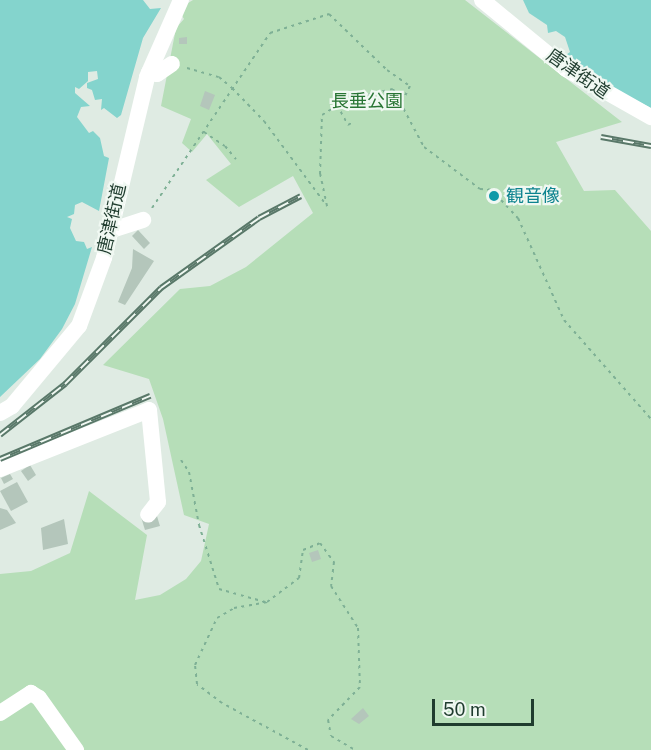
<!DOCTYPE html>
<html>
<head>
<meta charset="utf-8">
<style>
	body { margin:0 }
	#map { position:relative; width:651px; height:750px; overflow:hidden; background:#dfebe3; font-family:"Public Sans","Noto Sans JP",sans-serif }
	div>[style] { position:absolute }
	.green>* { inset:0; background:#b6deb8 }
	.water>* { inset:0; background:#84d4cd }
	.building>* { inset:0; background:#b4c6bb }
	.path>* { height:2px; margin-top:-1px; transform-origin:0; background:repeating-linear-gradient(90deg,#7eb095 0 3px,transparent 0 7.5px) }
	.minor>* { height:16px; margin:-8px; padding:0 8px; transform-origin:8px; border-radius:8px; background:#fff }
	.rail>* { height:6px; margin-top:-3px; transform-origin:0; background:repeating-linear-gradient(90deg,#f0f8f2 0 11px,#597869 0 22px); box-sizing:border-box; border-block:2px solid #597869 }
	.dots>* { width:16px; height:16px; translate:-50% -50%; box-sizing:border-box; border:3px solid #f0f8f2; border-radius:50% }
	span { translate:-50% -50%; white-space:nowrap; text-align:center; line-height:1.15; -webkit-text-stroke:4.5px #f0f8f2; paint-order:stroke }
	.street-label { font-size:18px; color:#1f3c2e }
	.park-label { font-size:18px; color:#287534 }
	.culture-label { font-size:18px; color:#0d838f }
	.left { translate:0 -50%; text-align:left }
	.scale { position:absolute; left:432px; top:699px; width:102px; height:27px; box-sizing:border-box; border:3px solid #1f3c2e; border-top:0; padding-left:8px; font-size:18px; line-height:21px; white-space:nowrap; color:#1f3c2e; -webkit-text-stroke:4px #f0f8f2; paint-order:stroke }
</style>
</head>
<body>
<div id="map">
	<div class="green">
		<div style="clip-path:polygon(193px 0,465px 0,622px 122px,556px 142px,584px 191px,615px 190px,651px 231px,651px 750px,0 750px,0 574px,31px 571px,70px 553px,89px 491px,147px 535px,135px 600px,160px 595px,186px 579px,201px 561px,209px 524px,184px 515px,163px 419px,149px 379px,103px 365px,180px 289px,210px 286px,246px 267px,313px 213px,293px 176px,239px 207px,206px 180px,231px 164px,207px 134px,192px 152px,182px 143px,191px 119px,161px 106px,176px 28px,184px 19px,178px 9px)"></div>
	</div>
	<div class="water">
		<div style="clip-path:polygon(0 0,143px 0,150px 9px,161px 8px,143px 38px,121px 115px,117px 118px,104px 108px,101px 110px,102px 99px,95px 100px,92px 90px,87px 88px,87px 83px,98px 79px,97px 71px,88px 72px,88px 81px,79px 89px,75px 87px,75px 93px,90px 106px,81px 107px,77px 117px,89px 133px,93px 131px,100px 138px,104px 156px,109px 158px,99px 211px,82px 202px,75px 205px,74px 214px,67px 217px,72px 219px,70px 228px,76px 241px,84px 242px,87px 249px,92px 247px,75px 304px,62px 329px,40px 359px,0 397px)"></div>
		<div style="clip-path:polygon(523px 0,651px 0,651px 108px,607px 85px,566px 55px,570px 52px,565px 37px,556px 31px,548px 33px,547px 25px,529px 13px)"></div>
	</div>
	<div class="building">
		<div style="clip-path:polygon(187px 37px,187px 44px,179px 44px,179px 38px)"></div>
		<div style="clip-path:polygon(205px 91px,215px 95px,209px 110px,200px 106px)"></div>
		<div style="clip-path:polygon(491px 192px,498px 192px,498px 200px,491px 200px)"></div>
		<div style="clip-path:polygon(138px 230px,150px 243px,144px 249px,132px 236px)"></div>
		<div style="clip-path:polygon(133px 249px,154px 261px,125px 305px,118px 302px,132px 268px)"></div>
		<div style="clip-path:polygon(30px 465px,36px 475px,28px 481px,21px 471px)"></div>
		<div style="clip-path:polygon(10px 474px,13px 479px,4px 484px,1px 478px)"></div>
		<div style="clip-path:polygon(17px 482px,28px 502px,11px 511px,0 491px)"></div>
		<div style="clip-path:polygon(0 508px,7px 510px,16px 523px,0 530px)"></div>
		<div style="clip-path:polygon(156px 513px,160px 526px,145px 530px,141px 517px)"></div>
		<div style="clip-path:polygon(64px 519px,68px 544px,43px 550px,41px 528px)"></div>
		<div style="clip-path:polygon(318px 550px,321px 559px,312px 562px,309px 553px)"></div>
		<div style="clip-path:polygon(363px 708px,369px 716px,359px 724px,351px 719px)"></div>
	</div>
	<div class="path">
		<div style="left:187px;top:68px;width:33px;rotate:16deg"></div>
		<div style="left:219px;top:77px;width:17px;rotate:40deg"></div>
		<div style="left:232px;top:88px;width:46px;rotate:45.9deg"></div>
		<div style="left:264px;top:121px;width:106px;rotate:53.5deg"></div>
		<div style="left:327px;top:206px;width:33px;rotate:-102deg"></div>
		<div style="left:320px;top:174px;width:59px;rotate:-88.1deg"></div>
		<div style="left:322px;top:115px;width:28px;rotate:-32deg"></div>
		<div style="left:346px;top:100px;width:48px;rotate:-13.2deg"></div>
		<div style="left:393px;top:89px;width:66px;rotate:61.9deg"></div>
		<div style="left:424px;top:147px;width:70px;rotate:36.9deg"></div>
		<div style="left:480px;top:189px;width:18px;rotate:3deg"></div>
		<div style="left:498px;top:190px;width:10px;rotate:73deg"></div>
		<div style="left:501px;top:200px;width:25px;rotate:47deg"></div>
		<div style="left:518px;top:218px;width:112px;rotate:65.7deg"></div>
		<div style="left:564px;top:320px;width:132px;rotate:48.7deg"></div>
		<div style="left:337px;top:105px;width:23px;rotate:61deg"></div>
		<div style="left:348px;top:125px;width:6px;rotate:-31deg"></div>
		<div style="left:204px;top:132px;width:25px;rotate:34deg"></div>
		<div style="left:225px;top:146px;width:17px;rotate:50deg"></div>
		<div style="left:152px;top:208px;width:211px;rotate:-56deg"></div>
		<div style="left:270px;top:33px;width:62px;rotate:-17.9deg"></div>
		<div style="left:329px;top:14px;width:81px;rotate:44deg"></div>
		<div style="left:387px;top:70px;width:28px;rotate:35deg"></div>
		<div style="left:410px;top:86px;width:18px;rotate:117deg"></div>
		<div style="left:181px;top:460px;width:14px;rotate:56deg"></div>
		<div style="left:189px;top:472px;width:54px;rotate:79.3deg"></div>
		<div style="left:199px;top:525px;width:67px;rotate:72.6deg"></div>
		<div style="left:219px;top:589px;width:48px;rotate:15.8deg"></div>
		<div style="left:308px;top:750px;width:98px;rotate:-151.3deg"></div>
		<div style="left:222px;top:703px;width:31px;rotate:-143deg"></div>
		<div style="left:197px;top:684px;width:19px;rotate:-96deg"></div>
		<div style="left:195px;top:665px;width:52px;rotate:-64.9deg"></div>
		<div style="left:217px;top:618px;width:20px;rotate:-30deg"></div>
		<div style="left:234px;top:608px;width:34px;rotate:-10deg"></div>
		<div style="left:267px;top:602px;width:40px;rotate:-37deg"></div>
		<div style="left:299px;top:578px;width:28px;rotate:-82deg"></div>
		<div style="left:303px;top:550px;width:18px;rotate:-22deg"></div>
		<div style="left:320px;top:543px;width:24px;rotate:54deg"></div>
		<div style="left:334px;top:562px;width:24px;rotate:97deg"></div>
		<div style="left:331px;top:586px;width:50px;rotate:57.3deg"></div>
		<div style="left:358px;top:628px;width:59px;rotate:88.1deg"></div>
		<div style="left:360px;top:687px;width:46px;rotate:134.1deg"></div>
		<div style="left:328px;top:720px;width:16px;rotate:79deg"></div>
		<div style="left:331px;top:736px;width:28px;rotate:30deg"></div>
	</div>
	<div class="minor">
		<div style="left:482px;top:0;width:109px;rotate:39.4deg"></div>
		<div style="left:566px;top:69px;width:98px;rotate:29.5deg"></div>
		<div style="left:149px;top:72px;width:8px;rotate:14deg"></div>
		<div style="left:157px;top:74px;width:18px;rotate:-34deg"></div>
		<div style="left:109px;top:231px;width:36px;rotate:-18deg"></div>
		<div style="left:0;top:413px;width:14px;rotate:-30deg"></div>
		<div style="left:12px;top:406px;width:104px;rotate:-50.1deg"></div>
		<div style="left:79px;top:326px;width:72px;rotate:-69.8deg"></div>
		<div style="left:104px;top:258px;width:186px;rotate:-76.6deg"></div>
		<div style="left:147px;top:77px;width:84px;rotate:-66.2deg"></div>
		<div style="left:0;top:469px;width:160px;rotate:-21.6deg"></div>
		<div style="left:149px;top:410px;width:92px;rotate:84.4deg"></div>
		<div style="left:158px;top:502px;width:16px;rotate:128deg"></div>
		<div style="left:0;top:713px;width:37px;rotate:-33deg"></div>
		<div style="left:31px;top:693px;width:9px;rotate:32deg"></div>
		<div style="left:39px;top:698px;width:64px;rotate:54.6deg"></div>
	</div>
	<div class="rail">
		<div style="left:601px;top:137px;width:51px;rotate:10.2deg"></div>
		<div style="left:0;top:435px;width:83px;rotate:-38.1deg"></div>
		<div style="left:65px;top:384px;width:136px;rotate:-45deg"></div>
		<div style="left:161px;top:288px;width:120px;rotate:-35.5deg"></div>
		<div style="left:259px;top:218px;width:47px;rotate:-27.6deg"></div>
		<div style="left:0;top:459px;width:163px;rotate:-22.8deg"></div>
	</div>
	<div class="dots">
		<div style="left:494px;top:196px;background:#0f9aa8"></div>
	</div>
	<div class="street-label">
		<span style="left:578px;top:74px;rotate:35deg">唐津街道</span>
		<span style="left:112px;top:219px;rotate:-77deg">唐津街道</span>
	</div>
	<div class="park-label">
		<span style="left:367px;top:101px">長垂公園</span>
	</div>
	<div class="culture-label">
		<span class="left" style="left:506px;top:196px">観音像</span>
	</div>
	<div class="scale">50 m</div>
</div>
</body>
</html>
